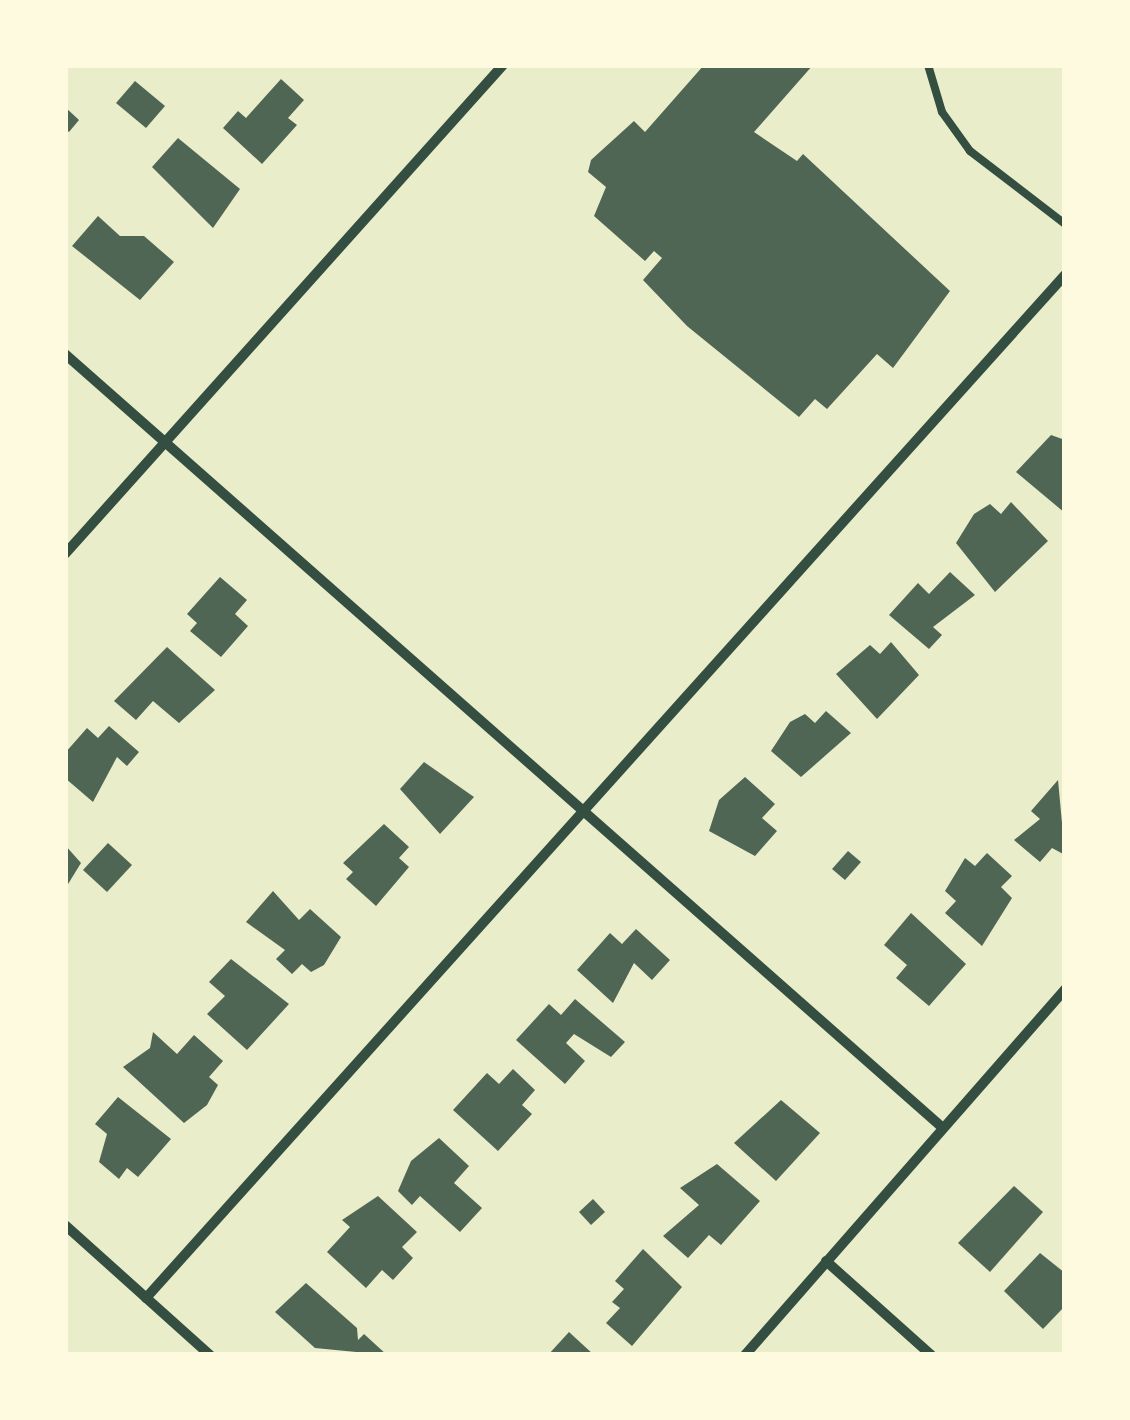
<!DOCTYPE html>
<html>
<head>
<meta charset="utf-8">
<style>
	body { margin:0 }
	#map { position:relative; width:1130px; height:1420px; overflow:hidden; background:#e9edc9; font-family:"Sofia Sans Condensed",sans-serif }
	div>[style] { position:absolute }
	.building>* { inset:0; background:#4f6655 }
	.service>* { height:8px; margin:-4px; padding:0 4px; transform-origin:4px; border-radius:4px; background:#344e41 }
	.minor>* { height:10px; margin:-5px; padding:0 5px; transform-origin:5px; border-radius:5px; background:#344e41 }
	span { translate:-50% -50%; white-space:nowrap; text-align:center; line-height:1.15; -webkit-text-stroke:8px #fefae0; paint-order:stroke }
	.frame { position:absolute; inset:0; border:68px solid #fefae0; pointer-events:none }
</style>
</head>
<body>
<div id="map">
	<div class="building">
		<div style="clip-path:polygon(704px 65px,813px 65px,754px 132px,797px 161px,803px 154px,950px 291px,893px 368px,877px 354px,827px 409px,815px 399px,799px 417px,687px 326px,643px 280px,662px 258px,654px 251px,645px 261px,594px 216px,606px 187px,588px 172px,591px 160px,634px 121px,645px 132px)"></div>
		<div style="clip-path:polygon(281px 79px,304px 100px,288px 118px,297px 125px,262px 164px,223px 128px,238px 111px,246px 118px)"></div>
		<div style="clip-path:polygon(135px 81px,165px 106px,146px 128px,116px 103px)"></div>
		<div style="clip-path:polygon(65px 107px,79px 120px,69px 132px,65px 129px)"></div>
		<div style="clip-path:polygon(178px 138px,240px 189px,213px 228px,152px 167px)"></div>
		<div style="clip-path:polygon(98px 216px,120px 236px,144px 236px,174px 262px,140px 300px,72px 246px)"></div>
		<div style="clip-path:polygon(1051px 435px,1065px 440px,1065px 513px,1016px 472px)"></div>
		<div style="clip-path:polygon(1011px 502px,1048px 541px,995px 592px,956px 543px,974px 514px,990px 504px,1001px 514px)"></div>
		<div style="clip-path:polygon(950px 572px,975px 595px,933px 627px,942px 635px,929px 649px,889px 615px,918px 583px,929px 594px)"></div>
		<div style="clip-path:polygon(220px 577px,247px 600px,235px 614px,248px 626px,221px 657px,190px 631px,197px 623px,187px 614px)"></div>
		<div style="clip-path:polygon(891px 642px,919px 675px,877px 719px,836px 674px,870px 645px,880px 654px)"></div>
		<div style="clip-path:polygon(167px 647px,215px 690px,179px 723px,153px 701px,136px 720px,114px 701px)"></div>
		<div style="clip-path:polygon(826px 711px,851px 733px,801px 777px,771px 751px,790px 722px,805px 714px,815px 723px)"></div>
		<div style="clip-path:polygon(109px 726px,139px 752px,127px 766px,117px 757px,93px 802px,65px 778px,65px 753px,87px 728px,98px 738px)"></div>
		<div style="clip-path:polygon(424px 762px,474px 797px,440px 834px,400px 789px)"></div>
		<div style="clip-path:polygon(745px 777px,775px 804px,762px 818px,777px 831px,755px 856px,709px 831px,719px 800px)"></div>
		<div style="clip-path:polygon(1058px 780px,1065px 855px,1052px 848px,1040px 862px,1014px 840px,1040px 819px,1031px 811px)"></div>
		<div style="clip-path:polygon(384px 824px,409px 847px,399px 858px,409px 867px,376px 906px,346px 879px,353px 872px,343px 863px)"></div>
		<div style="clip-path:polygon(108px 843px,132px 865px,107px 892px,83px 870px)"></div>
		<div style="clip-path:polygon(65px 845px,81px 863px,65px 889px)"></div>
		<div style="clip-path:polygon(848px 851px,861px 862px,845px 880px,832px 869px)"></div>
		<div style="clip-path:polygon(987px 853px,1012px 876px,1001px 887px,1012px 898px,982px 946px,945px 913px,956px 901px,945px 891px,965px 858px,975px 866px)"></div>
		<div style="clip-path:polygon(273px 891px,299px 920px,310px 909px,341px 937px,324px 965px,311px 972px,302px 964px,292px 974px,276px 959px,285px 950px,246px 922px)"></div>
		<div style="clip-path:polygon(911px 913px,966px 964px,929px 1006px,896px 978px,907px 965px,884px 945px)"></div>
		<div style="clip-path:polygon(636px 929px,670px 960px,652px 980px,634px 963px,613px 1003px,577px 970px,610px 933px,622px 944px)"></div>
		<div style="clip-path:polygon(231px 959px,289px 1004px,247px 1050px,207px 1014px,225px 996px,209px 982px)"></div>
		<div style="clip-path:polygon(575px 999px,625px 1042px,611px 1057px,574px 1034px,566px 1043px,585px 1061px,565px 1084px,516px 1040px,549px 1004px,561px 1015px)"></div>
		<div style="clip-path:polygon(153px 1032px,177px 1054px,194px 1035px,223px 1061px,209px 1077px,218px 1085px,207px 1105px,184px 1123px,123px 1067px,150px 1048px)"></div>
		<div style="clip-path:polygon(513px 1069px,535px 1090px,522px 1105px,532px 1114px,498px 1151px,453px 1110px,487px 1073px,499px 1084px)"></div>
		<div style="clip-path:polygon(118px 1097px,171px 1139px,138px 1177px,127px 1168px,119px 1179px,99px 1162px,107px 1134px,95px 1124px)"></div>
		<div style="clip-path:polygon(781px 1100px,820px 1133px,776px 1181px,734px 1143px)"></div>
		<div style="clip-path:polygon(439px 1138px,469px 1166px,454px 1183px,482px 1208px,460px 1232px,420px 1196px,412px 1205px,398px 1191px,411px 1161px)"></div>
		<div style="clip-path:polygon(717px 1164px,760px 1201px,721px 1245px,709px 1235px,688px 1258px,663px 1236px,699px 1205px,680px 1188px)"></div>
		<div style="clip-path:polygon(1014px 1186px,1043px 1212px,990px 1272px,958px 1243px)"></div>
		<div style="clip-path:polygon(378px 1196px,417px 1232px,402px 1247px,413px 1258px,393px 1280px,382px 1270px,366px 1288px,327px 1252px,350px 1227px,342px 1220px)"></div>
		<div style="clip-path:polygon(593px 1199px,605px 1212px,591px 1225px,579px 1212px)"></div>
		<div style="clip-path:polygon(643px 1249px,682px 1287px,632px 1346px,606px 1323px,620px 1308px,612px 1302px,624px 1289px,615px 1281px)"></div>
		<div style="clip-path:polygon(1040px 1253px,1065px 1273px,1065px 1306px,1043px 1329px,1004px 1291px)"></div>
		<div style="clip-path:polygon(306px 1283px,357px 1328px,358px 1340px,364px 1334px,387px 1355px,315px 1348px,275px 1312px)"></div>
		<div style="clip-path:polygon(569px 1332px,594px 1355px,548px 1355px)"></div>
	</div>
	<div class="service">
		<div style="left:928px;top:65px;width:49px;rotate:73.4deg"></div>
		<div style="left:942px;top:112px;width:48px;rotate:54.3deg"></div>
		<div style="left:970px;top:151px;width:120px;rotate:37.5deg"></div>
	</div>
	<div class="minor">
		<div style="left:65px;top:354px;width:1170px;rotate:41.4deg"></div>
		<div style="left:65px;top:554px;width:656px;rotate:-48.15deg"></div>
		<div style="left:65px;top:1225px;width:195px;rotate:41.9deg"></div>
		<div style="left:826px;top:1261px;width:141px;rotate:41.8deg"></div>
		<div style="left:146px;top:1298px;width:1375px;rotate:-48.07deg"></div>
		<div style="left:745px;top:1355px;width:486px;rotate:-48.8deg"></div>
	</div>
	<div class="frame"></div>
</div>
</body>
</html>
